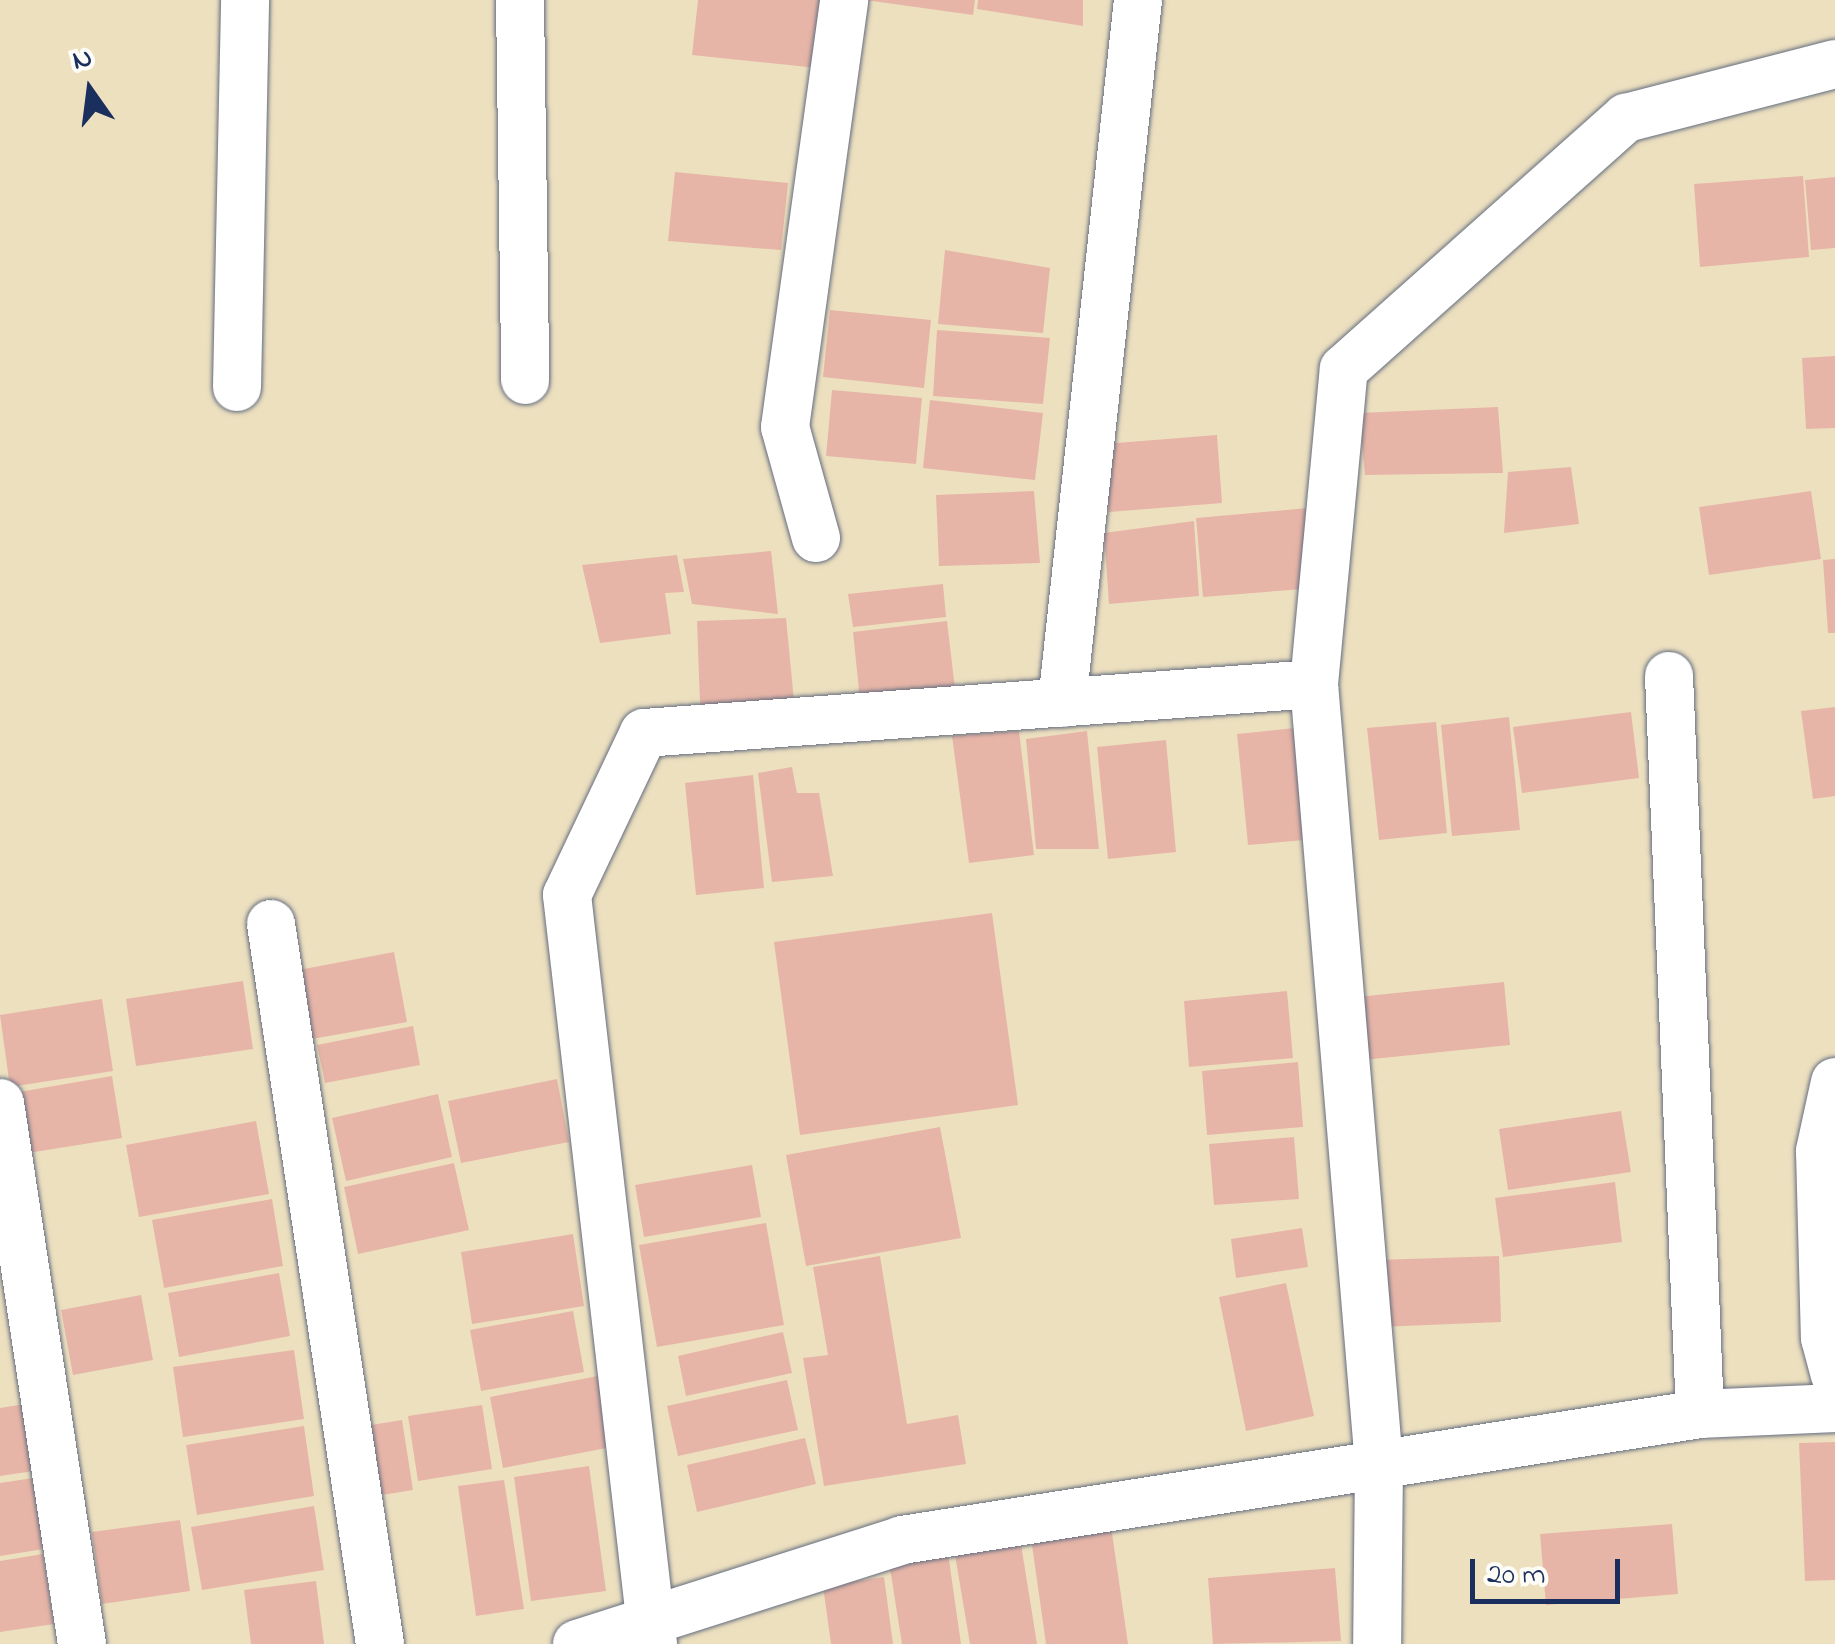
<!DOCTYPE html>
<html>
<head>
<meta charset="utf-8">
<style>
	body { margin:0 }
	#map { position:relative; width:1835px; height:1644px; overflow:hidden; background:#ede0bf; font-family:"Indie Flower",sans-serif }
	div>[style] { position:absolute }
	.building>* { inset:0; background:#e7b5a7 }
	.roads { filter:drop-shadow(0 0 2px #646d80) drop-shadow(0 0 2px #646d80) }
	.minor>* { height:48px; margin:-24px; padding:0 24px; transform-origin:24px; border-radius:24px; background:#fff }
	span { translate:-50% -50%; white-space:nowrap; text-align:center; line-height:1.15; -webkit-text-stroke:8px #fdfcf7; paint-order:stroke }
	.north { position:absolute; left:40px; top:40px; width:100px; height:100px; -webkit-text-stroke:8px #fdfcf7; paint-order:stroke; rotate:346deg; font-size:28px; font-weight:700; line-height:40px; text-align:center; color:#1b2f5e }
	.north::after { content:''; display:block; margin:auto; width:35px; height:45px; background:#1b2f5e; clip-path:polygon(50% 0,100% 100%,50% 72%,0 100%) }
	.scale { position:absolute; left:1470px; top:1559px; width:150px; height:45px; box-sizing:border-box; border:5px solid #1b2f5e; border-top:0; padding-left:12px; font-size:30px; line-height:35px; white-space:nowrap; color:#1b2f5e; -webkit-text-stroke:8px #fdfcf7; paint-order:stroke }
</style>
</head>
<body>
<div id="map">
	<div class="building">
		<div style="clip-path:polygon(698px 0,827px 0,818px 68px,692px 55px)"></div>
		<div style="clip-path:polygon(865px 0,975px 0,973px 15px)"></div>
		<div style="clip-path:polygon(978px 0,1083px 0,1083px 26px,977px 9px)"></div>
		<div style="clip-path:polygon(675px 172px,788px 183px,781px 250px,668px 241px)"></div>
		<div style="clip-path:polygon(1803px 176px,1809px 257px,1700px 267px,1694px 184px)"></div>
		<div style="clip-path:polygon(1835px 177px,1835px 248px,1811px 250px,1805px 180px)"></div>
		<div style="clip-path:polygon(945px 250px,1050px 268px,1043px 333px,938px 324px)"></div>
		<div style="clip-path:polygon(830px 310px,931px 320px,924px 388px,823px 377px)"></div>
		<div style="clip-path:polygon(937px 330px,1050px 338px,1043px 404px,933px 396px)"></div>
		<div style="clip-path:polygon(1835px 356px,1835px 428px,1806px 429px,1802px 358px)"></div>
		<div style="clip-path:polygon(832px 390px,922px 398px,916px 464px,826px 456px)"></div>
		<div style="clip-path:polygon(930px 400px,1043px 413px,1035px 480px,923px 468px)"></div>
		<div style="clip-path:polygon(1498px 407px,1503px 473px,1365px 475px,1359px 413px)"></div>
		<div style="clip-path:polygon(1217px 435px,1222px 503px,1109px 512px,1104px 444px)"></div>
		<div style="clip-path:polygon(1571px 467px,1579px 524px,1504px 533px,1508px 472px)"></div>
		<div style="clip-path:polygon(1034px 491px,1040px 563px,939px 566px,936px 495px)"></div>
		<div style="clip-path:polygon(1811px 491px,1821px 559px,1709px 575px,1699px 507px)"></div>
		<div style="clip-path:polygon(1308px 508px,1315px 588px,1203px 597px,1196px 518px)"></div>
		<div style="clip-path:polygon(1194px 521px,1199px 596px,1109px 604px,1104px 533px)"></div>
		<div style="clip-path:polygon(771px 551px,778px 614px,692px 604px,683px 559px)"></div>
		<div style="clip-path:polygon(677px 555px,684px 592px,665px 593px,671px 634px,600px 643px,582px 565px)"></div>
		<div style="clip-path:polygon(1835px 559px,1835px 633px,1828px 633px,1823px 560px)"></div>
		<div style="clip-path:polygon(943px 584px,946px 617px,853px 627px,848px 594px)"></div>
		<div style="clip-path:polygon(786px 618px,795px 711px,700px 704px,697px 621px)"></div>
		<div style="clip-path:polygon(947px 621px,955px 689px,860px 700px,853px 632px)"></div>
		<div style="clip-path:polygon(1835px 707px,1835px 796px,1813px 799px,1801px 711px)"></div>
		<div style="clip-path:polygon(1631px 712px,1639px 778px,1522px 793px,1513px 727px)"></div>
		<div style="clip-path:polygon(1509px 717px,1520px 830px,1452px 836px,1441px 725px)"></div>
		<div style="clip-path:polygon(1436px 722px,1447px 833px,1379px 840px,1367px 728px)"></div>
		<div style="clip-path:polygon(1305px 727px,1317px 839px,1248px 845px,1237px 734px)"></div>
		<div style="clip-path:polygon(1019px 731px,1034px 855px,969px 863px,952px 736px)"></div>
		<div style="clip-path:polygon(1087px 731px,1099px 849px,1036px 849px,1026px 739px)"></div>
		<div style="clip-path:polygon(1166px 740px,1176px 852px,1108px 859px,1097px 747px)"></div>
		<div style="clip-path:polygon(792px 767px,797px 793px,819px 793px,833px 876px,772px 882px,758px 773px)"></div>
		<div style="clip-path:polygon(753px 775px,764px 888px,696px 895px,685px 783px)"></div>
		<div style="clip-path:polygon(992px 913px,1018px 1105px,800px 1135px,774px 942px)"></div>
		<div style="clip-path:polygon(394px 952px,407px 1022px,301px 1041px,288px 972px)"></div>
		<div style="clip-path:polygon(243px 981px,253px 1049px,136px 1066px,126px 999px)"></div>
		<div style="clip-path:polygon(1504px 982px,1510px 1045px,1353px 1061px,1347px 998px)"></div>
		<div style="clip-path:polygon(1287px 991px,1293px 1058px,1189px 1067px,1184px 1001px)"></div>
		<div style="clip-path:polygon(102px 999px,113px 1071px,10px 1087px,0 1015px)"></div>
		<div style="clip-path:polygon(413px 1026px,420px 1065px,325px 1083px,317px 1045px)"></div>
		<div style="clip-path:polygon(1298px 1062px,1303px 1127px,1207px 1135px,1202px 1071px)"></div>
		<div style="clip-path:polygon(112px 1076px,122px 1138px,28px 1153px,19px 1092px)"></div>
		<div style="clip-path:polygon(557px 1079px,569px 1142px,461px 1163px,448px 1101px)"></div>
		<div style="clip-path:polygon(438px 1094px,452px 1157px,346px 1181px,332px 1118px)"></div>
		<div style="clip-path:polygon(1621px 1111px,1631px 1172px,1508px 1190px,1499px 1129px)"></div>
		<div style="clip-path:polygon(256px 1121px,269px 1194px,139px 1217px,126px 1145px)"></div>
		<div style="clip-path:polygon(940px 1127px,961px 1238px,806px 1266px,786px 1155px)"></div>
		<div style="clip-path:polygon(1294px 1137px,1299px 1199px,1214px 1205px,1209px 1144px)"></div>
		<div style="clip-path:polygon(454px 1163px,469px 1230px,358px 1254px,344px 1187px)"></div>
		<div style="clip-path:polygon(752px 1165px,761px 1217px,644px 1237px,635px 1185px)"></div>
		<div style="clip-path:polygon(1615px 1182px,1622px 1242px,1503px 1257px,1495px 1198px)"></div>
		<div style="clip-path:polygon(272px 1199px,283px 1266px,164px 1288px,152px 1220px)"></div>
		<div style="clip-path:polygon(766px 1223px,784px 1325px,657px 1347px,639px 1245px)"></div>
		<div style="clip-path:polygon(1302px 1228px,1308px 1267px,1236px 1278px,1231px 1239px)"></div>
		<div style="clip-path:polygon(573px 1234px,584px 1306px,472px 1324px,461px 1252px)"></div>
		<div style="clip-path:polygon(880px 1256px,907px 1424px,958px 1415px,966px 1464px,824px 1486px,803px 1358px,828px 1355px,813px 1267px)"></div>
		<div style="clip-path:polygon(1499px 1256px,1501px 1322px,1379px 1327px,1377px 1260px)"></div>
		<div style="clip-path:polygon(279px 1273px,290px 1336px,179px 1357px,168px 1293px)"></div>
		<div style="clip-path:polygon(1286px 1283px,1314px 1416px,1246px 1431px,1219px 1297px)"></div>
		<div style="clip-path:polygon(141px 1295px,153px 1360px,73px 1375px,61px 1310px)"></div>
		<div style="clip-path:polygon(573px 1311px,584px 1372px,481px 1391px,470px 1330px)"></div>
		<div style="clip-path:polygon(783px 1332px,792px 1373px,686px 1396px,678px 1356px)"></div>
		<div style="clip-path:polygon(294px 1350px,304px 1419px,183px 1437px,173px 1367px)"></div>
		<div style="clip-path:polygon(608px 1374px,622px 1445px,503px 1468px,490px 1397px)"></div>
		<div style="clip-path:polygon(787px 1380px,798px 1430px,678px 1456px,667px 1406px)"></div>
		<div style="clip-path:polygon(25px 1404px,34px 1471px,0 1476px,0 1408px)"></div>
		<div style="clip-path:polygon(482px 1405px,492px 1469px,418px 1481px,408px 1416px)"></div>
		<div style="clip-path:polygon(402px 1420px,413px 1490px,363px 1498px,353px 1428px)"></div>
		<div style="clip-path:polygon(304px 1426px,314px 1496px,197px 1515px,186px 1445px)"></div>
		<div style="clip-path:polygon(805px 1438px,816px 1484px,697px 1512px,687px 1465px)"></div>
		<div style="clip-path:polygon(1835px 1442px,1835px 1580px,1805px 1581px,1799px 1443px)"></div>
		<div style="clip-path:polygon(589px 1466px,606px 1591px,531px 1601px,514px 1477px)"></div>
		<div style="clip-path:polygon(33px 1478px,44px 1549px,0 1556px,0 1483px)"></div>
		<div style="clip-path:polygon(504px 1480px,524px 1609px,476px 1616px,458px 1486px)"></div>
		<div style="clip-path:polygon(314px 1506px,324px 1570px,202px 1590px,191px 1527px)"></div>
		<div style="clip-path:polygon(180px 1520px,190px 1591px,102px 1604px,92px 1532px)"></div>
		<div style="clip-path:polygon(1672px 1524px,1678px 1594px,1546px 1605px,1540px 1534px)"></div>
		<div style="clip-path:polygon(1111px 1526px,1128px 1644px,1046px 1644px,1031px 1538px)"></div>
		<div style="clip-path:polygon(1020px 1538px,1037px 1644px,970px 1644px,954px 1549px)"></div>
		<div style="clip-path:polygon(948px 1553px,961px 1644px,902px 1644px,889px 1562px)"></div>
		<div style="clip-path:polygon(43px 1554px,54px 1624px,0 1632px,0 1561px)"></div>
		<div style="clip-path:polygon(1335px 1568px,1341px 1641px,1213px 1644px,1208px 1578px)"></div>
		<div style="clip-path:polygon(884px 1577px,893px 1644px,831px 1644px,823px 1586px)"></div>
		<div style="clip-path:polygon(316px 1581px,324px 1644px,251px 1644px,244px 1590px)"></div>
	</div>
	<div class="roads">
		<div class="minor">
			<div style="left:520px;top:0;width:380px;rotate:89.2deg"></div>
			<div style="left:237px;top:387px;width:387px;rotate:-88.8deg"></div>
			<div style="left:816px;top:538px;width:115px;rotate:-105.6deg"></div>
			<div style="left:785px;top:427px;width:431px;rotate:-82.1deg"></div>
			<div style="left:1669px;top:676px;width:739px;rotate:87.59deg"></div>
			<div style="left:1314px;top:684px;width:784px;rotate:85.24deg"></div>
			<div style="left:1379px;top:1465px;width:179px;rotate:90.6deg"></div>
			<div style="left:1062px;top:703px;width:707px;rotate:-83.83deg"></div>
			<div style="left:271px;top:924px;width:728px;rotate:81.39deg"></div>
			<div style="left:1835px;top:1082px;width:71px;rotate:102.3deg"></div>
			<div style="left:1820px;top:1151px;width:187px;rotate:88.5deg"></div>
			<div style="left:1825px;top:1338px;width:38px;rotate:75deg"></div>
			<div style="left:0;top:1103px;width:547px;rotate:81.38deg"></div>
			<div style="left:577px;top:1644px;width:341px;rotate:-17.7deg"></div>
			<div style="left:902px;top:1540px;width:808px;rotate:-8.97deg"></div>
			<div style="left:1700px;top:1414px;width:135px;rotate:-2.5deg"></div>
			<div style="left:653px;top:1644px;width:754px;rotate:-96.55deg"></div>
			<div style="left:567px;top:895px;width:179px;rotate:-64.6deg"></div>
			<div style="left:644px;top:733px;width:672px;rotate:-4.18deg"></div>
			<div style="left:1314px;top:684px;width:316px;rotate:-84.6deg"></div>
			<div style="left:1344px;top:369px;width:378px;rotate:-41.7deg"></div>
			<div style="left:1626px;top:118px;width:216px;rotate:-14.5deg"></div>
		</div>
	</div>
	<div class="north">N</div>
	<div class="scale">20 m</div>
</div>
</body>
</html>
